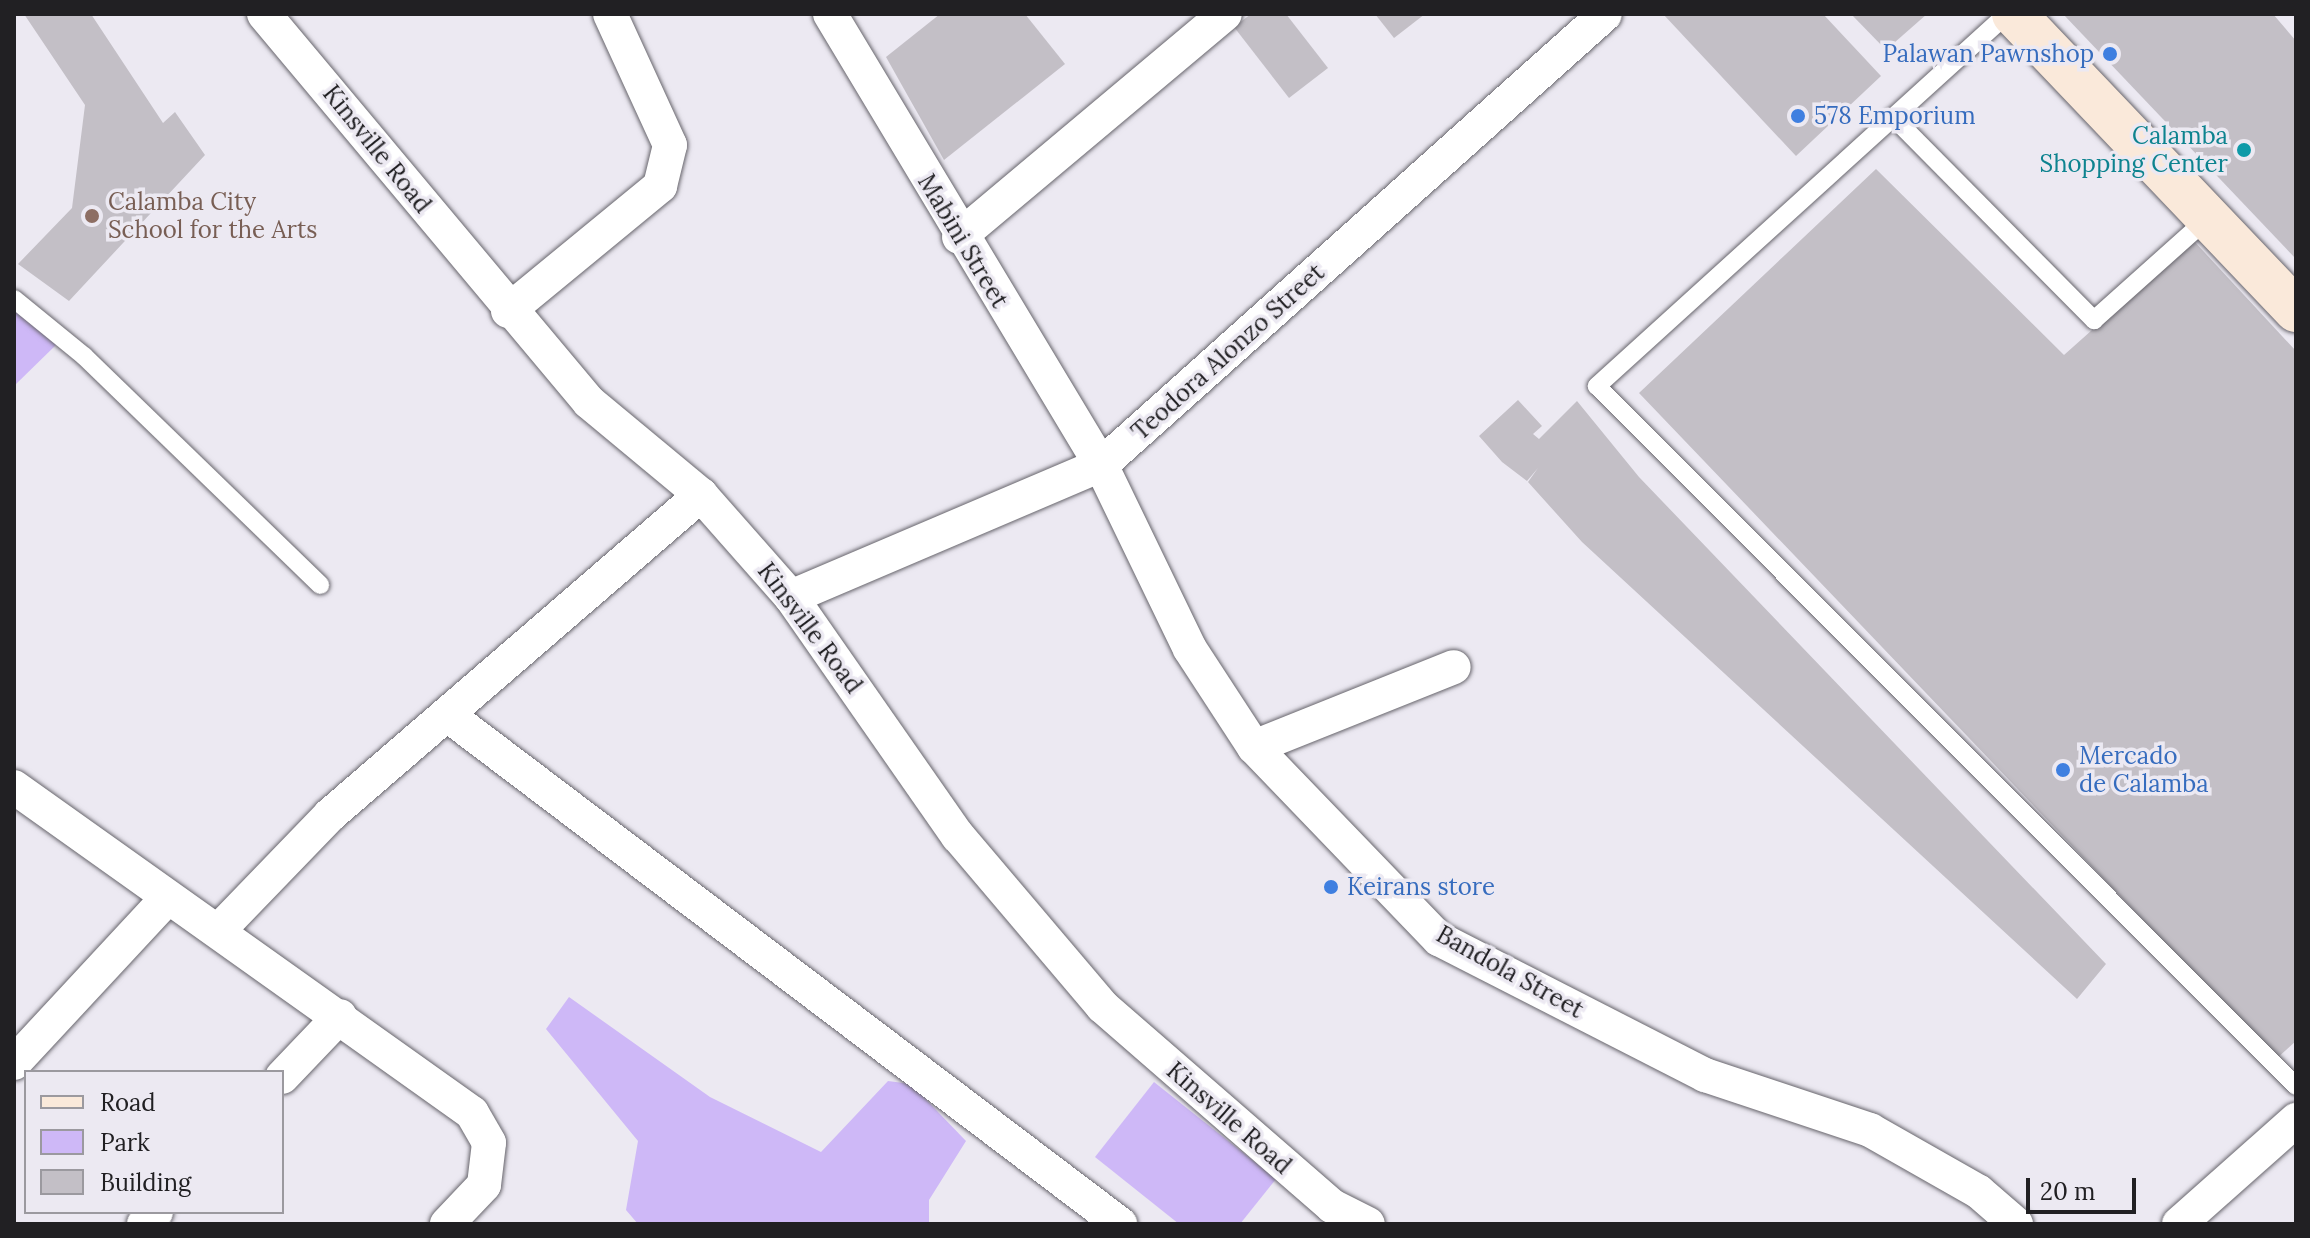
<!DOCTYPE html>
<html>
<head>
<meta charset="utf-8">
<style>
	body { margin:0 }
	#map { position:relative; width:2310px; height:1238px; overflow:hidden; background:#ece9f2; font-family:Lora,serif }
	div>[style] { position:absolute }
	.green>* { inset:0; background:#ceb8f7 }
	.building>* { inset:0; background:#c3bfc6 }
	.roads { filter:drop-shadow(0 0 2px #67656c) drop-shadow(0 0 2px #67656c) }
	.lane>* { height:18px; margin:-9px; padding:0 9px; transform-origin:9px; border-radius:9px; background:#fff }
	.street>* { height:34px; margin:-17px; padding:0 17px; transform-origin:17px; border-radius:17px; background:#fff }
	.secondary>* { height:44px; margin:-22px; padding:0 22px; transform-origin:22px; border-radius:22px; background:#fae9da }
	.dots>* { width:22px; height:22px; translate:-50% -50%; box-sizing:border-box; border:4px solid #ece9f2; border-radius:50% }
	span { translate:-50% -50%; white-space:nowrap; text-align:center; line-height:1.15; -webkit-text-stroke:7px #ece9f2; paint-order:stroke }
	.shop-label { font-size:24px; color:#366cbe }
	.right { translate:-100% -50%; text-align:right }
	.left { translate:0 -50%; text-align:left }
	.culture-label { font-size:24px; color:#0d838f }
	.street-label { font-size:24px; color:#212023 }
	.education-label { font-size:24px; color:#785e54 }
	.frame { position:absolute; inset:0; border:16px solid #212023; pointer-events:none }
	.legend { position:absolute; left:24px; top:1070px; width:260px; height:144px; box-sizing:border-box; background:#ece9f2; border:2px solid #9b999f; margin:0; padding:10px 14px; list-style:none; font-size:24px; color:#212023 }
	.legend li { display:flex; align-items:center; gap:16px; height:40px }
	.legend b { width:40px; border:2px solid #9b999f }
	.scale { position:absolute; left:2026px; top:1178px; width:110px; height:36px; box-sizing:border-box; border:4px solid #212023; border-top:0; padding-left:10px; font-size:24px; line-height:28px; white-space:nowrap; color:#212023; -webkit-text-stroke:6px #ece9f2; paint-order:stroke }
</style>
</head>
<body>
<div id="map">
	<div class="green">
		<div style="clip-path:polygon(14px 309px,58px 343px,14px 386px)"></div>
		<div style="clip-path:polygon(569px 997px,710px 1097px,821px 1152px,888px 1081px,911px 1084px,966px 1141px,929px 1200px,929px 1224px,638px 1224px,626px 1210px,638px 1141px,546px 1029px)"></div>
		<div style="clip-path:polygon(1154px 1082px,1276px 1179px,1240px 1224px,1179px 1224px,1095px 1157px)"></div>
	</div>
	<div class="building">
		<div style="clip-path:polygon(24px 14px,91px 14px,163px 123px,175px 112px,205px 155px,69px 301px,18px 264px,72px 208px,85px 105px)"></div>
		<div style="clip-path:polygon(940px 14px,1025px 14px,1065px 64px,944px 160px,886px 57px)"></div>
		<div style="clip-path:polygon(1251px 14px,1286px 14px,1328px 68px,1289px 98px,1234px 27px)"></div>
		<div style="clip-path:polygon(1375px 14px,1425px 14px,1394px 38px)"></div>
		<div style="clip-path:polygon(1663px 14px,1823px 14px,1881px 76px,1796px 156px)"></div>
		<div style="clip-path:polygon(1851px 14px,1927px 14px,1886px 50px)"></div>
		<div style="clip-path:polygon(2063px 14px,2273px 14px,2296px 41px,2296px 259px)"></div>
		<div style="clip-path:polygon(1876px 169px,2064px 355px,2193px 240px,2296px 351px,2296px 1041px,2276px 1059px,1639px 393px)"></div>
		<div style="clip-path:polygon(1518px 400px,1542px 426px,1533px 434px,1539px 439px,1577px 401px,1639px 477px,2106px 964px,2077px 999px,1582px 542px,1528px 482px,1538px 468px,1527px 481px,1502px 462px,1479px 436px)"></div>
	</div>
	<div class="roads">
		<div class="lane">
			<div style="left:2007px;top:14px;width:554px;rotate:137.78deg"></div>
			<div style="left:1597px;top:386px;width:989px;rotate:45.04deg"></div>
			<div style="left:1893px;top:117px;width:286px;rotate:45.3deg"></div>
			<div style="left:2094px;top:320px;width:153px;rotate:-41.8deg"></div>
			<div style="left:14px;top:299px;width:90px;rotate:39.2deg"></div>
			<div style="left:84px;top:356px;width:329px;rotate:44.1deg"></div>
		</div>
		<div class="street">
			<div style="left:264px;top:14px;width:506px;rotate:50.05deg"></div>
			<div style="left:589px;top:402px;width:146px;rotate:39.7deg"></div>
			<div style="left:701px;top:495px;width:136px;rotate:48.6deg"></div>
			<div style="left:791px;top:597px;width:292px;rotate:55.1deg"></div>
			<div style="left:958px;top:836px;width:223px;rotate:49.7deg"></div>
			<div style="left:1102px;top:1006px;width:305px;rotate:41deg"></div>
			<div style="left:1332px;top:1206px;width:40px;rotate:26.6deg"></div>
			<div style="left:830px;top:14px;width:526px;rotate:59deg"></div>
			<div style="left:1101px;top:465px;width:204px;rotate:64.2deg"></div>
			<div style="left:1190px;top:649px;width:117px;rotate:56.9deg"></div>
			<div style="left:1254px;top:747px;width:267px;rotate:46.1deg"></div>
			<div style="left:1439px;top:939px;width:299px;rotate:27.1deg"></div>
			<div style="left:1705px;top:1075px;width:174px;rotate:18.4deg"></div>
			<div style="left:1870px;top:1130px;width:125px;rotate:29.6deg"></div>
			<div style="left:1979px;top:1192px;width:49px;rotate:40.9deg"></div>
			<div style="left:959px;top:237px;width:347px;rotate:-40deg"></div>
			<div style="left:508px;top:311px;width:197px;rotate:-39.4deg"></div>
			<div style="left:660px;top:186px;width:42px;rotate:-76.3deg"></div>
			<div style="left:670px;top:145px;width:144px;rotate:-114.6deg"></div>
			<div style="left:791px;top:597px;width:337px;rotate:-23.1deg"></div>
			<div style="left:1101px;top:465px;width:676px;rotate:-41.82deg"></div>
			<div style="left:449px;top:716px;width:842px;rotate:37.13deg"></div>
			<div style="left:1254px;top:747px;width:215px;rotate:-21.8deg"></div>
			<div style="left:14px;top:787px;width:562px;rotate:35.44deg"></div>
			<div style="left:472px;top:1113px;width:34px;rotate:60deg"></div>
			<div style="left:489px;top:1143px;width:42px;rotate:96.8deg"></div>
			<div style="left:484px;top:1185px;width:54px;rotate:133.5deg"></div>
			<div style="left:221px;top:928px;width:157px;rotate:-46deg"></div>
			<div style="left:330px;top:815px;width:490px;rotate:-40.8deg"></div>
			<div style="left:14px;top:1063px;width:226px;rotate:-47.1deg"></div>
			<div style="left:282px;top:1077px;width:84px;rotate:-46.4deg"></div>
			<div style="left:144px;top:1224px;width:17px;rotate:-45deg"></div>
			<div style="left:2179px;top:1224px;width:157px;rotate:-41.6deg"></div>
		</div>
		<div class="secondary">
			<div style="left:2014px;top:14px;width:409px;rotate:46.4deg"></div>
		</div>
	</div>
	<div class="dots">
		<div style="left:2110px;top:54px;background:#3f7fe0"></div>
		<div style="left:1798px;top:116px;background:#3f7fe0"></div>
		<div style="left:2244px;top:150px;background:#0f9aa8"></div>
		<div style="left:92px;top:216px;background:#8d6e63"></div>
		<div style="left:2063px;top:770px;background:#3f7fe0"></div>
		<div style="left:1331px;top:887px;background:#3f7fe0"></div>
	</div>
	<div class="shop-label">
		<span class="right" style="left:2094px;top:54px">Palawan Pawnshop</span>
		<span class="left" style="left:1814px;top:116px">578 Emporium</span>
		<span class="left" style="left:2079px;top:770px">Mercado<br>de Calamba</span>
		<span class="left" style="left:1347px;top:887px">Keirans store</span>
	</div>
	<div class="culture-label">
		<span class="right" style="left:2228px;top:150px">Calamba<br>Shopping Center</span>
	</div>
	<div class="street-label">
		<span style="left:377px;top:149px;rotate:51deg">Kinsville Road</span>
		<span style="left:963px;top:241px;rotate:59deg">Mabini Street</span>
		<span style="left:1228px;top:352px;rotate:-42deg">Teodora Alonzo Street</span>
		<span style="left:810px;top:628px;rotate:53deg">Kinsville Road</span>
		<span style="left:1510px;top:972px;rotate:29deg">Bandola Street</span>
		<span style="left:1229px;top:1118px;rotate:41deg">Kinsville Road</span>
	</div>
	<div class="education-label">
		<span class="left" style="left:108px;top:216px">Calamba City<br>School for the Arts</span>
	</div>
	<div class="frame"></div>
	<ul class="legend">
	<li><b style="height:10px;background:#fae9da"></b>Road</li>
	<li><b style="height:22px;background:#ceb8f7"></b>Park</li>
	<li><b style="height:22px;background:#c3bfc6"></b>Building</li>
	</ul>
	<div class="scale">20 m</div>
</div>
</body>
</html>
